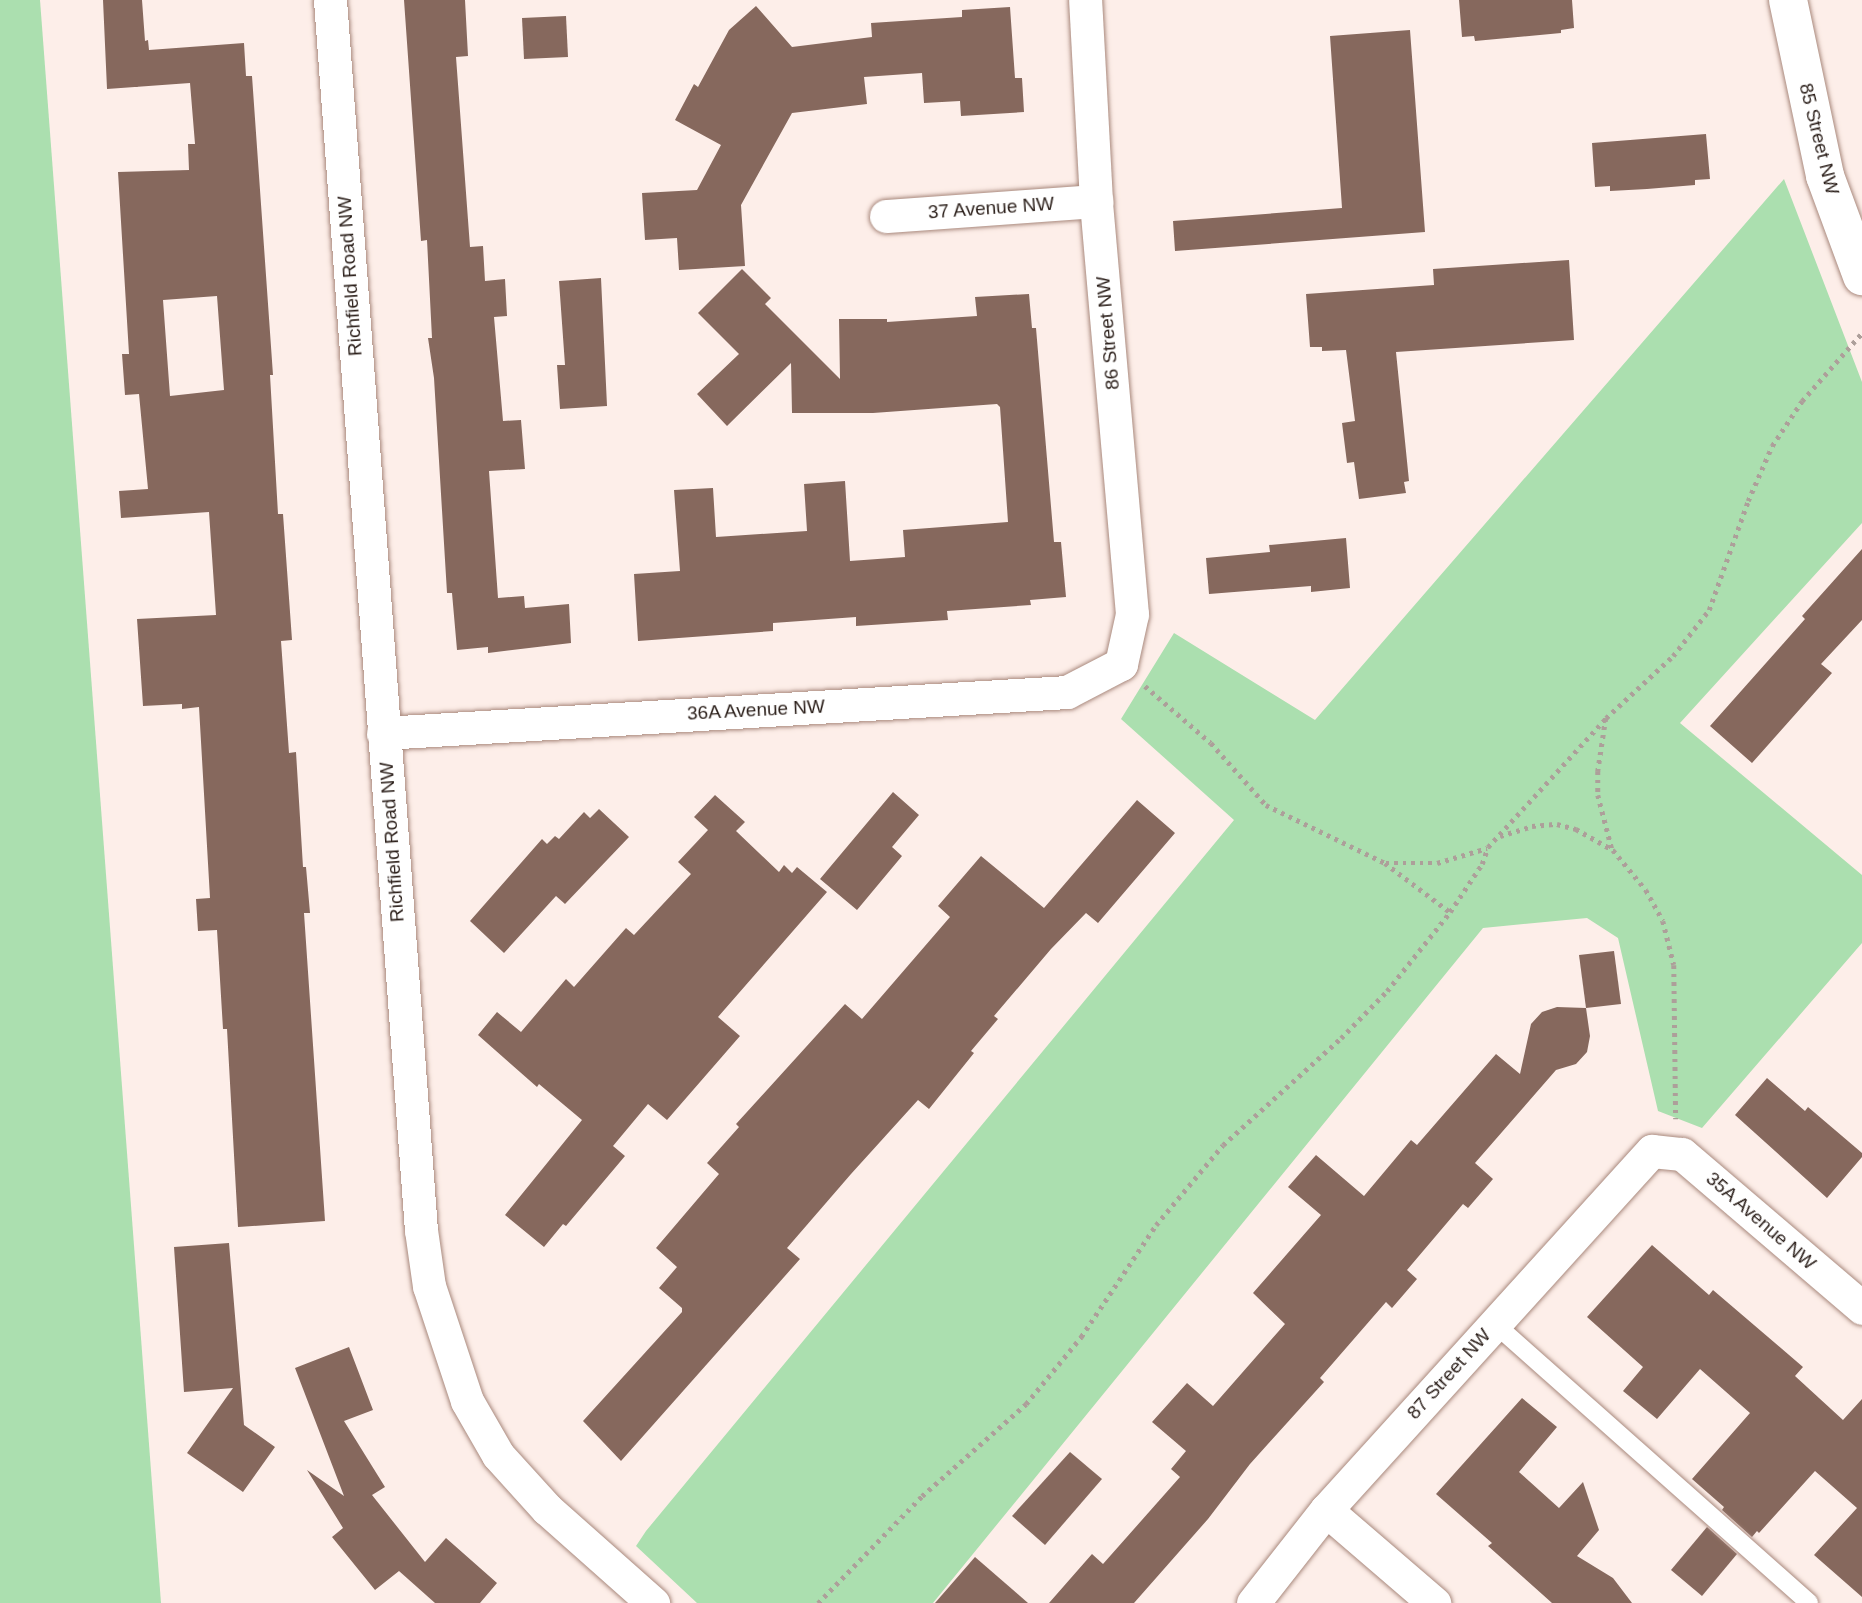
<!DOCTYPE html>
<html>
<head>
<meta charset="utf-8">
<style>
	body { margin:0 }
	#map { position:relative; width:1862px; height:1603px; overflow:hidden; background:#fdeee9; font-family:Arial,sans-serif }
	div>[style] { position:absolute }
	.green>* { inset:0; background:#abdfaf }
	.building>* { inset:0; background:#86685d }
	.path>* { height:4.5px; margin-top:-2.25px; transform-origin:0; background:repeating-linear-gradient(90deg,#ad9f9a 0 3.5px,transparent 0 8.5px) }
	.roads { filter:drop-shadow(0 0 2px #a9897d) drop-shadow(0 0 2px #a9897d) }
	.service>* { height:18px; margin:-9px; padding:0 9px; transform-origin:9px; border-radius:9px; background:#fff }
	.minor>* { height:33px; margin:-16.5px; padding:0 16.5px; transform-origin:16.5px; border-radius:16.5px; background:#fff }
	.tertiary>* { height:38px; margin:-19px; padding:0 19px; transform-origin:19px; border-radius:19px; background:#fff }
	span { translate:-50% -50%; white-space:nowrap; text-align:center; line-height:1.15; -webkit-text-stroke:5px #fff; paint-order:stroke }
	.street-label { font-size:19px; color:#2b1f1a }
</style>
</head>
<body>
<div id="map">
	<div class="green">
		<div style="clip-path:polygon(0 0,40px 0,161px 1603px,0 1603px)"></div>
		<div style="clip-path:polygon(1784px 179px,1862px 382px,1862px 523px,1680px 723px,1862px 875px,1862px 943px,1702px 1128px,1658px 1111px,1618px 938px,1587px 918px,1483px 928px,933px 1603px,697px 1603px,636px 1546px,646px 1531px,1234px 820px,1121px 719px,1174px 633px,1315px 720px)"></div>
	</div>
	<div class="building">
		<div style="clip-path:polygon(evenodd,103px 0,142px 0,145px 41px,148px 40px,149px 50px,244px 43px,246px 76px,252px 76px,273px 375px,270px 375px,278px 514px,283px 514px,292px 640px,281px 641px,289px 753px,296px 752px,303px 867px,306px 867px,310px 913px,304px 913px,325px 1221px,238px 1227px,227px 1029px,223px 1029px,217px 930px,198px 931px,196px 899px,210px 898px,199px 707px,182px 709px,182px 704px,143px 706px,137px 619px,216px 615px,209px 512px,121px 518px,119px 491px,148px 489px,139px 394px,125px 395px,122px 354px,129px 354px,118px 172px,189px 170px,188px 144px,195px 144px,190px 83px,107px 89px,103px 0,217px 296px,224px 390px,170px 396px,163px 300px,217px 296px)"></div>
		<div style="clip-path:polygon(404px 0,465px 0,468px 56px,456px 57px,470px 247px,483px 246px,485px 281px,505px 279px,507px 316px,494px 317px,503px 421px,521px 420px,525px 469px,489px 471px,498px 598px,524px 596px,525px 608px,569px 604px,571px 643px,488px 653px,488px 647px,457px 650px,452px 593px,447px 593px,434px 378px,428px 338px,432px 338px,427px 240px,421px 241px)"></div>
		<div style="clip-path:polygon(1459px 0,1572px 0,1574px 28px,1561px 30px,1561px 33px,1475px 41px,1474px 36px,1462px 37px)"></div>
		<div style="clip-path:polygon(756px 6px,792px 47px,872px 37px,871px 23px,962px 17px,962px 10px,1010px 7px,1015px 78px,1022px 78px,1024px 112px,961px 116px,960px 101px,924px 103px,922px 73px,864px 77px,867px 104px,792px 113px,741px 205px,745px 266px,679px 270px,677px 238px,645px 240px,642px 193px,697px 190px,721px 145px,675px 120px,694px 84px,698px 87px,729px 30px)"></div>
		<div style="clip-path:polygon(566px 16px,568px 57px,524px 59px,522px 18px)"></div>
		<div style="clip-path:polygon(1410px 30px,1425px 232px,1175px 251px,1173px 221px,1342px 208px,1330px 36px)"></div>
		<div style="clip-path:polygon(1706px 134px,1710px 179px,1695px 180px,1695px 185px,1647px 189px,1610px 191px,1610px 186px,1595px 187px,1592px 143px)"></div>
		<div style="clip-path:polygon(1569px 260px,1574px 340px,1396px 352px,1409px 481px,1404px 482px,1406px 493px,1359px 499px,1354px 462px,1347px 463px,1342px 423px,1355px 421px,1346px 350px,1322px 351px,1322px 347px,1310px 347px,1306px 294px,1434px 285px,1433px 269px)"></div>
		<div style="clip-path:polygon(742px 269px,771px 298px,765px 304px,840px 379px,839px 319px,887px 319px,887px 322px,977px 316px,975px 297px,1029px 294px,1032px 328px,1036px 328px,1054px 542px,1061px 542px,1066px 597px,1030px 600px,1031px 605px,947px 611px,948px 620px,856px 626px,856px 617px,773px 623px,773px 631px,638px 641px,634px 574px,680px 571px,674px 490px,713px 488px,716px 537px,807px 531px,804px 484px,845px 481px,850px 561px,905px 557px,903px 530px,1008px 522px,1000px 407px,997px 404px,873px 413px,792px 413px,791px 363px,727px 426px,697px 394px,739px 354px,698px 313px)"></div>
		<div style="clip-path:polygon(601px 278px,607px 406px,560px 409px,557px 365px,565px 365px,559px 281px)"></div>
		<div style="clip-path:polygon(1346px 538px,1350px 588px,1311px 592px,1311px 586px,1209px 594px,1206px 558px,1270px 552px,1269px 545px)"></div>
		<div style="clip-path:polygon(1862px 549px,1862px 620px,1821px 664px,1832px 673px,1752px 763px,1710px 726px,1805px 619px,1802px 616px)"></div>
		<div style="clip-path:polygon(893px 792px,919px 815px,892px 847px,902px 856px,857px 910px,820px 879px)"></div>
		<div style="clip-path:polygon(715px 795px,745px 822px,736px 831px,779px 872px,784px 865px,792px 873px,797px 867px,827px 892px,718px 1017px,740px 1036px,667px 1120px,648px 1104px,613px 1146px,625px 1156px,566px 1226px,563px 1224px,544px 1247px,505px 1215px,582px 1120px,539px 1084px,537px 1087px,478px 1035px,497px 1012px,521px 1032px,566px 979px,574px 987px,626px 928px,634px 935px,691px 874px,678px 862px,708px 830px,694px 817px)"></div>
		<div style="clip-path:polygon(1137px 800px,1175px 833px,1098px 923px,1086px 913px,1051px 949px,994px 1016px,998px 1019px,971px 1051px,974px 1053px,929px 1109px,918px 1100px,851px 1174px,787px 1248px,800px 1259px,621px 1461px,583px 1421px,682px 1312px,682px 1308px,659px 1288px,677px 1267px,656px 1248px,719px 1174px,707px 1163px,739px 1127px,736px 1124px,845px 1004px,862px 1019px,950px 917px,938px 906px,981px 856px,1044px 908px)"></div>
		<div style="clip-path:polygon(599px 809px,629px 837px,565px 904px,556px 896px,504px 953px,470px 921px,542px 839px,547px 844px,555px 836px,559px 839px,584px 812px,590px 818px)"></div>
		<div style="clip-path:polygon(1614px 951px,1621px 1004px,1586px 1008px,1579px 955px)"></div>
		<div style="clip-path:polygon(1557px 1007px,1586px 1008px,1590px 1036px,1587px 1052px,1576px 1064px,1556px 1070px,1475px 1163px,1493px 1179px,1468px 1208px,1463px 1204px,1407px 1270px,1417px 1279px,1392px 1308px,1386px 1302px,1320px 1378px,1324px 1382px,1250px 1464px,1208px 1519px,1134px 1603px,1049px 1603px,1092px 1554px,1103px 1564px,1180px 1477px,1171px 1469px,1186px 1451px,1152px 1422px,1187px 1383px,1213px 1406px,1285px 1324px,1253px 1293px,1321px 1215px,1288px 1187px,1316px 1155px,1364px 1196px,1411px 1140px,1417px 1145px,1496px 1054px,1520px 1074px,1531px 1024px,1542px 1012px)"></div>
		<div style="clip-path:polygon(1767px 1078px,1805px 1111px,1808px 1107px,1862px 1153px,1862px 1157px,1827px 1198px,1735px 1115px)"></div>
		<div style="clip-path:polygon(229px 1243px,244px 1425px,275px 1447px,243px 1492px,187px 1453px,233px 1388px,184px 1392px,174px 1247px)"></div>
		<div style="clip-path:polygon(1652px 1245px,1709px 1295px,1713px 1290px,1803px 1367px,1795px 1376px,1843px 1420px,1862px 1399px,1862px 1597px,1814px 1555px,1857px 1508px,1815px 1471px,1759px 1533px,1757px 1531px,1752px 1537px,1722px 1510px,1724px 1507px,1692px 1479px,1750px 1413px,1700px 1369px,1657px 1419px,1623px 1391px,1643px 1367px,1587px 1317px)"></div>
		<div style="clip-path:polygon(349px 1347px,373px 1410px,344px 1421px,385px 1487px,372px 1495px,425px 1562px,446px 1538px,497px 1583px,480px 1603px,435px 1603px,399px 1571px,375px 1590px,332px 1537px,343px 1528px,307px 1470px,344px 1496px,295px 1368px)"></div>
		<div style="clip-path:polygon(1522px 1398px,1557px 1427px,1519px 1472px,1559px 1508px,1583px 1482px,1599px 1530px,1577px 1556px,1613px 1578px,1632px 1603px,1552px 1603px,1488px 1546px,1492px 1543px,1436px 1494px)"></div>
		<div style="clip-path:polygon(1070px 1452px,1102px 1479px,1045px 1545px,1012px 1516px)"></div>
		<div style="clip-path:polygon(1707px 1527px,1737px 1554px,1702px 1596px,1671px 1570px)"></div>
		<div style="clip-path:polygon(975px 1557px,1028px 1603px,935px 1603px)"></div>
	</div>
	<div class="path">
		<div style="left:1145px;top:686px;width:87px;rotate:40.8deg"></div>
		<div style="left:1211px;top:743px;width:83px;rotate:48.4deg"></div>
		<div style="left:1266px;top:805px;width:132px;rotate:26deg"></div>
		<div style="left:1385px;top:863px;width:81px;rotate:37deg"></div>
		<div style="left:1606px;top:718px;width:54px;rotate:98.6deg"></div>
		<div style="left:1598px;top:771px;width:24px;rotate:90deg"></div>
		<div style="left:1598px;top:795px;width:56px;rotate:75.5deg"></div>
		<div style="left:1500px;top:836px;width:34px;rotate:-17deg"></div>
		<div style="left:1532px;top:826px;width:25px;rotate:-5deg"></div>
		<div style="left:1557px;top:824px;width:20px;rotate:15deg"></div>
		<div style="left:1576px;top:829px;width:43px;rotate:29.6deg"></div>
		<div style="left:1613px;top:850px;width:52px;rotate:50.5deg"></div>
		<div style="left:1646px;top:890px;width:35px;rotate:61deg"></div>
		<div style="left:1663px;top:921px;width:45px;rotate:76deg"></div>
		<div style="left:1674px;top:965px;width:154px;rotate:89.3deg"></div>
		<div style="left:1386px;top:863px;width:51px"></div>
		<div style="left:1437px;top:863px;width:52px;rotate:-16.7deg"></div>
		<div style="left:818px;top:1603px;width:149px;rotate:-45.8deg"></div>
		<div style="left:922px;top:1496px;width:139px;rotate:-41.5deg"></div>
		<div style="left:1026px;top:1404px;width:87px;rotate:-50.6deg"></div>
		<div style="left:1081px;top:1337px;width:135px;rotate:-56.2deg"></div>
		<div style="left:1156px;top:1225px;width:104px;rotate:-50.1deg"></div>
		<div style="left:1223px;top:1145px;width:159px;rotate:-42.2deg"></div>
		<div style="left:1341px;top:1038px;width:66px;rotate:-45.6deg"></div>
		<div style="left:1387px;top:991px;width:101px;rotate:-51.4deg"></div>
		<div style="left:1450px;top:912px;width:58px;rotate:-56.3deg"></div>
		<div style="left:1482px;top:864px;width:18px;rotate:-71deg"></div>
		<div style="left:1488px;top:847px;width:175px;rotate:-47.5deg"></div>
		<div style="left:1606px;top:718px;width:91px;rotate:-42.8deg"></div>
		<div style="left:1673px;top:656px;width:58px;rotate:-52deg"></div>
		<div style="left:1709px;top:610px;width:116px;rotate:-70.3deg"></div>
		<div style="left:1748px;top:501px;width:60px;rotate:-66.4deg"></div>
		<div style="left:1772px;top:446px;width:54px;rotate:-56.3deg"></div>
		<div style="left:1802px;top:401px;width:91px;rotate:-48.6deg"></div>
	</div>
	<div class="roads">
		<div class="service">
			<div style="left:1495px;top:1324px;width:420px;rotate:41.6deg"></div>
		</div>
		<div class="minor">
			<div style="left:330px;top:0;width:1233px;rotate:85.77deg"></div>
			<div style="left:421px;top:1230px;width:57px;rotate:81.9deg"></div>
			<div style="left:429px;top:1286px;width:121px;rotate:71.7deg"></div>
			<div style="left:467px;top:1401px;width:62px;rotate:60.1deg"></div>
			<div style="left:498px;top:1455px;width:73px;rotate:47.8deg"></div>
			<div style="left:547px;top:1509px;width:142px;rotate:41.6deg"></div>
			<div style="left:886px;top:216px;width:211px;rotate:-4.1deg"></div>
			<div style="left:383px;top:733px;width:685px;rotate:-3.43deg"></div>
			<div style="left:1067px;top:692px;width:61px;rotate:-27.4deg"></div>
			<div style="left:1121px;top:664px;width:51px;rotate:-77.6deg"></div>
			<div style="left:1132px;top:614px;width:415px;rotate:-95deg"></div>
			<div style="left:1096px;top:201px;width:201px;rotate:-93.1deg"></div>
			<div style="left:1326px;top:1510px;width:143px;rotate:40.7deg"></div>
			<div style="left:1253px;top:1603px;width:118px;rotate:-51.9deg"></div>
			<div style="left:1326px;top:1510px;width:485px;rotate:-47.8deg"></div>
			<div style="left:1652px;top:1151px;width:30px;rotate:6deg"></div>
			<div style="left:1682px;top:1154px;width:237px;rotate:40.5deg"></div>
		</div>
		<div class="tertiary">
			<div style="left:1788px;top:0;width:180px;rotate:78.1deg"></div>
			<div style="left:1825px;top:176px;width:107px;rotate:69.7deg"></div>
		</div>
	</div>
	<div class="street-label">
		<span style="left:1819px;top:139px;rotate:76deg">85 Street NW</span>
		<span style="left:991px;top:208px;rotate:-4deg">37 Avenue NW</span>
		<span style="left:350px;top:276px;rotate:-94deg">Richfield Road NW</span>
		<span style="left:1108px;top:333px;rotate:-95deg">86 Street NW</span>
		<span style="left:756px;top:710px;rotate:-3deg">36A Avenue NW</span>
		<span style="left:392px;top:842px;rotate:-94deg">Richfield Road NW</span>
		<span style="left:1761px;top:1221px;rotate:41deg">35A Avenue NW</span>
		<span style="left:1449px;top:1374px;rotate:-48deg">87 Street NW</span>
	</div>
</div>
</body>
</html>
